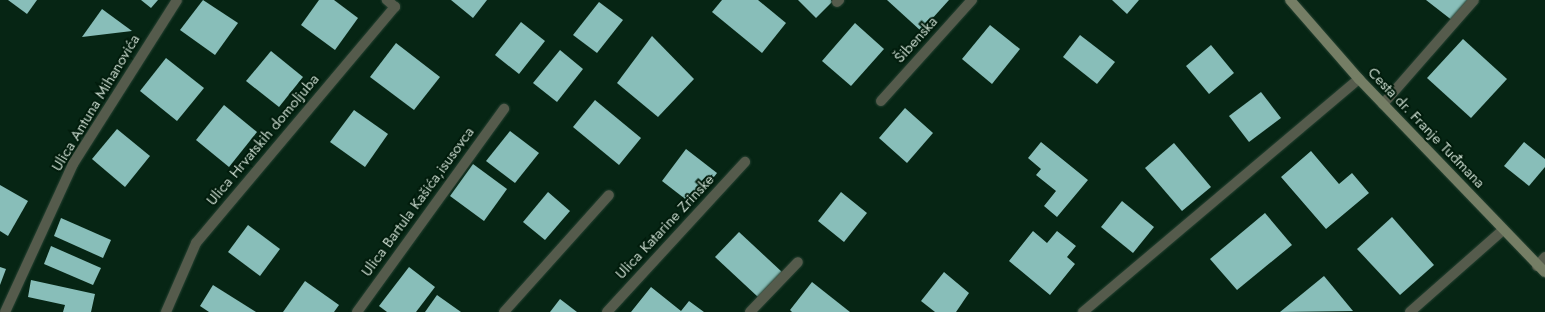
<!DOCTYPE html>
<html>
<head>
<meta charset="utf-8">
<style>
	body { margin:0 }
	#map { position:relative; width:1545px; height:312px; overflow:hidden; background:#062514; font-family:Jost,sans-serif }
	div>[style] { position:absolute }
	.building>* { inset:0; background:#88beb9 }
	.roads { filter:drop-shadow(0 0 1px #254131) drop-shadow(0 0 1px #254131) }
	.service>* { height:10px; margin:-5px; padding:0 5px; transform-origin:5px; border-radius:5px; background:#555b4c }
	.minor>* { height:10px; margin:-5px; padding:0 5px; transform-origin:5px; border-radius:5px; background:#555b4c }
	.secondary>* { height:10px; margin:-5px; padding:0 5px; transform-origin:5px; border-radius:5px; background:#757e65 }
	span { translate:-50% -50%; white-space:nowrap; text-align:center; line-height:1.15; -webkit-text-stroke:4px #001b0b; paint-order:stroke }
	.street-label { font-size:15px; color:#c6d7cb }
</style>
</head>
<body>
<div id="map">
	<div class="building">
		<div style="clip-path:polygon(8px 0,37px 0,27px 14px)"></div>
		<div style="clip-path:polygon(141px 0,158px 0,151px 8px)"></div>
		<div style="clip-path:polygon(203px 0,238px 23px,215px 55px,180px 30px)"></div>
		<div style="clip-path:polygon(319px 0,334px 0,358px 18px,335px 50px,301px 25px)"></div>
		<div style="clip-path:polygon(451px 0,487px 0,473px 18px)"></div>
		<div style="clip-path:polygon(722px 0,758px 0,786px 23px,762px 53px,712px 12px)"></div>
		<div style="clip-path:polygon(798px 0,831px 0,832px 2px,816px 18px)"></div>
		<div style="clip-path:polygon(887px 0,949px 0,921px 31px)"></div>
		<div style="clip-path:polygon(1112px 0,1139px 0,1127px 14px)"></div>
		<div style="clip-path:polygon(1426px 0,1470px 0,1453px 21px)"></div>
		<div style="clip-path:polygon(599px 2px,623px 20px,597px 53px,573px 35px)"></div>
		<div style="clip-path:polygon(102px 9px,132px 31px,82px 37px)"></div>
		<div style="clip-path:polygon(521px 22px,545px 41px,519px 74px,495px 55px)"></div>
		<div style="clip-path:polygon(855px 23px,884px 49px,851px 86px,822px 61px)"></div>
		<div style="clip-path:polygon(990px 25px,1020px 49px,992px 84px,962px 59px)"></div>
		<div style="clip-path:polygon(1080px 35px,1115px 62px,1097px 84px,1063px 57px)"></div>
		<div style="clip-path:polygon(652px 36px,694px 79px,658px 117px,617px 83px)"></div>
		<div style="clip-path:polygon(1463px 39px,1507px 79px,1471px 118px,1427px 78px)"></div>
		<div style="clip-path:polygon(396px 43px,440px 77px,414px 110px,370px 77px)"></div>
		<div style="clip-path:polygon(1211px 45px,1234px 73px,1209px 94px,1186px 66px)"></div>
		<div style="clip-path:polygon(560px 50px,583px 69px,557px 102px,533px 83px)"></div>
		<div style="clip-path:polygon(271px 51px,303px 77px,279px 107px,246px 81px)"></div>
		<div style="clip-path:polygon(166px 58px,204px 88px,177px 121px,140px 91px)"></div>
		<div style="clip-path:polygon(1261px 92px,1281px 118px,1249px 142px,1229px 116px)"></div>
		<div style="clip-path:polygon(595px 100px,641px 138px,619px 165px,573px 127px)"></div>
		<div style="clip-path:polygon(224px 105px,257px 132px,229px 167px,196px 140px)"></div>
		<div style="clip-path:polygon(905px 108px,933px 133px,907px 163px,879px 138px)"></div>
		<div style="clip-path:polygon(354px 110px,388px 134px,365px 167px,330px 142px)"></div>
		<div style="clip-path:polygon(117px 129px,150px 156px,125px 187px,92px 159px)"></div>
		<div style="clip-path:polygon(510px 131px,539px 153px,515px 183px,486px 161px)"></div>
		<div style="clip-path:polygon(1041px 142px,1088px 180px,1057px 217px,1044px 206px,1056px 191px,1036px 175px,1041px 169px,1028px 158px)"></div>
		<div style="clip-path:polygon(1524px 142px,1545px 159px,1545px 167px,1529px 186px,1504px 166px)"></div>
		<div style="clip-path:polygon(1174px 143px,1211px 187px,1182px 211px,1145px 168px)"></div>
		<div style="clip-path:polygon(686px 149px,717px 173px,693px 205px,662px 181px)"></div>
		<div style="clip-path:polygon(1311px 151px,1339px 184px,1352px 173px,1369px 193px,1326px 229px,1281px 177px)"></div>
		<div style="clip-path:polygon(473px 164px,507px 189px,484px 221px,450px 196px)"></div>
		<div style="clip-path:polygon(0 185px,28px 201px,8px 236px,0 231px)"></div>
		<div style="clip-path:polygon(548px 192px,570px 211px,545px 240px,523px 222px)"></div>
		<div style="clip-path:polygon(841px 192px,867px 213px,844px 242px,818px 221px)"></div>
		<div style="clip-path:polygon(1122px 201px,1154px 227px,1133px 253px,1101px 227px)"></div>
		<div style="clip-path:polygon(1265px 213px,1292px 245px,1237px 290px,1210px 259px)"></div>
		<div style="clip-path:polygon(1392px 217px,1434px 265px,1400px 295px,1357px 249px)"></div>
		<div style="clip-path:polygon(61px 218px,111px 240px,103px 258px,54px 236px)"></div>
		<div style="clip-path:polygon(248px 225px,280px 249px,260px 276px,228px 252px)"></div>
		<div style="clip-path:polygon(1033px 231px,1047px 243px,1057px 231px,1076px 246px,1067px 257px,1075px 264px,1050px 295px,1009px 261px)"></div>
		<div style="clip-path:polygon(739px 232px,782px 272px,758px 297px,715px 257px)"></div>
		<div style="clip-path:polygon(51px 246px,101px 268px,93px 285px,44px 264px)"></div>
		<div style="clip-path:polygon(0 267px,6px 269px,0 285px)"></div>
		<div style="clip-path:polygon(409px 267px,435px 287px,416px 312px,387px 312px,379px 306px)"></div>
		<div style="clip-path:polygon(944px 272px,969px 293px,956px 312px,935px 312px,921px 301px)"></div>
		<div style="clip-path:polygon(1324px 276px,1353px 311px,1280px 312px)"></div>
		<div style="clip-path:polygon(31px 280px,95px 294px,91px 312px,63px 312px,65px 305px,28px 297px)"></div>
		<div style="clip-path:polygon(305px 281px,339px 305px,334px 312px,283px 312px)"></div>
		<div style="clip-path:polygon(812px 282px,850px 312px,792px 312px,790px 310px)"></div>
		<div style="clip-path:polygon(213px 285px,256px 312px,209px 312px,200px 306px)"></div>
		<div style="clip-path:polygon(651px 287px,681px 311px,689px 301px,704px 312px,631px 312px)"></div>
		<div style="clip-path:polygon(437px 295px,461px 312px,425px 312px)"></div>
		<div style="clip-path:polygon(560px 299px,577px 312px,550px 312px)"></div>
	</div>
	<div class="roads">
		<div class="service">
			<div style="left:1383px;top:104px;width:138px;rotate:-48.8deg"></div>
		</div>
		<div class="minor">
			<div style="left:837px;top:2px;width:3px;rotate:-45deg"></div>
			<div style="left:881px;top:101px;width:136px;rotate:-48deg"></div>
			<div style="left:1537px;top:266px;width:12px;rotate:-48deg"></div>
			<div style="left:5px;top:312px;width:163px;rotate:-65.3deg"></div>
			<div style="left:73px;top:164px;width:194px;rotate:-57.6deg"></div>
			<div style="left:166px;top:312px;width:75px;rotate:-66.5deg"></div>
			<div style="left:196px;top:243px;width:309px;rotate:-49.9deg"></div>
			<div style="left:395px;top:7px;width:11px;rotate:-139deg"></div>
			<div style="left:357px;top:312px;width:251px;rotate:-54.1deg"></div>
			<div style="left:504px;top:312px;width:157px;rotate:-48.1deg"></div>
			<div style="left:607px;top:312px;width:204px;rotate:-47.4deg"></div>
			<div style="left:750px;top:312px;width:69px;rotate:-46.2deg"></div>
			<div style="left:1083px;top:312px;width:361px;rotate:-40.2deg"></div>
			<div style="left:1410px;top:312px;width:124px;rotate:-41.4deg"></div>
		</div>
		<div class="secondary">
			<div style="left:1290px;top:0;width:105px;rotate:48.9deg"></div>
			<div style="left:1359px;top:79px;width:268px;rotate:46.1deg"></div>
		</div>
	</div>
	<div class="street-label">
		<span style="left:916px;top:40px;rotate:-48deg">Šibenska</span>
		<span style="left:96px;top:103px;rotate:-59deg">Ulica Antuna Mihanovića</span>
		<span style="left:1426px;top:128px;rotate:46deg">Cesta dr. Franje Tuđmana</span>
		<span style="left:263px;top:140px;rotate:-50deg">Ulica Hrvatskih domoljuba</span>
		<span style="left:418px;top:202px;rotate:-54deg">Ulica Bartula Kašića,isusovca</span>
		<span style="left:665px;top:227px;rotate:-47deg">Ulica Katarine Zrinske</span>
	</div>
</div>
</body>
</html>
